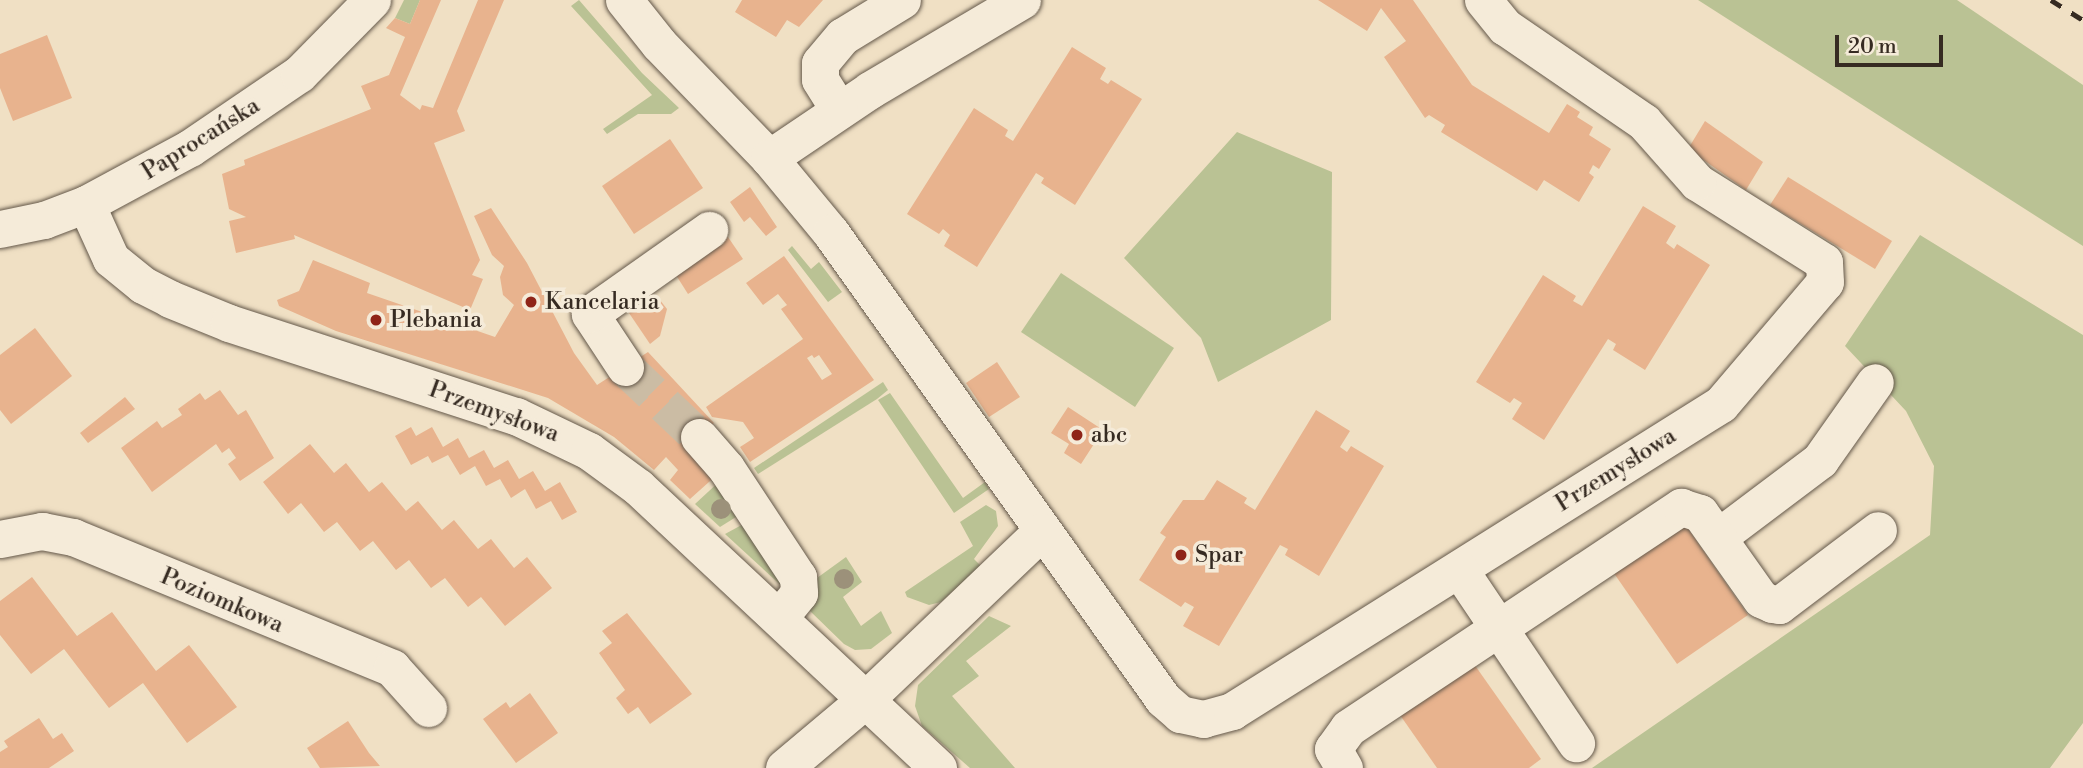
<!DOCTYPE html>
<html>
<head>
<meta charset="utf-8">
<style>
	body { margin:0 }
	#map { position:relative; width:2083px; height:768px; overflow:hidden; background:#f0e0c4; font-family:"Libre Bodoni",serif }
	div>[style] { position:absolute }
	.green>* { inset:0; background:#bac294 }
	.building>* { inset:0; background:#e8b38e }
	.minor-tunnel>* { height:37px; margin-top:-18.5px; transform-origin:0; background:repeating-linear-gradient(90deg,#cbbca4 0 37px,transparent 0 55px) }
	.roads { filter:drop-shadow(0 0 2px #64584a) drop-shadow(0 0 2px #64584a) }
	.minor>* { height:37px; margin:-18.5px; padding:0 18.5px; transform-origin:18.5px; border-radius:18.5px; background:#f5ebd9 }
	.rail>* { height:5px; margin-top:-2.5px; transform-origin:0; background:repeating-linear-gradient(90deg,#362b22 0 12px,transparent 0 24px) }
	.trees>* { width:20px; height:20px; margin:-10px; border-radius:50%; background:#9c917a }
	.dots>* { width:19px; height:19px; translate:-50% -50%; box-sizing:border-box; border:4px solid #f5ebd9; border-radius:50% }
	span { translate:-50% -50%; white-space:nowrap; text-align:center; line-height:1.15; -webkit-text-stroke:7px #f5ebd9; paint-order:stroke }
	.street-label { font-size:23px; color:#362b22 }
	.poi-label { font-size:23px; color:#362b22 }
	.left { translate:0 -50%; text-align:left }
	.scale { position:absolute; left:1835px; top:35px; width:108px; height:32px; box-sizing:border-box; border:4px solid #362b22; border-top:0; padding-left:9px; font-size:21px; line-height:24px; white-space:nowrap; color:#362b22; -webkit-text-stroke:5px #f5ebd9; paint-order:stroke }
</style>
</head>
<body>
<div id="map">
	<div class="green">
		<div style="clip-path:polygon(404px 0,420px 0,410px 24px,395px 18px)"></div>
		<div style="clip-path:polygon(579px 0,642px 73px,679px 108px,671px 114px,638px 114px,607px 134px,603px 129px,652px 95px,571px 6px)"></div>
		<div style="clip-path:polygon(1698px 0,1957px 0,2083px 85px,2083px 246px)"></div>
		<div style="clip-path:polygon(1237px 132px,1332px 172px,1331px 320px,1218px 382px,1201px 338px,1124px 258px)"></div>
		<div style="clip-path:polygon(1920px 235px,2083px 335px,2083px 723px,2050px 768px,1592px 768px,1930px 535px,1934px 466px,1906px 411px,1845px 346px)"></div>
		<div style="clip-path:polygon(792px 246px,811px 269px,819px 262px,842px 292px,828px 302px,788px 250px)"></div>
		<div style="clip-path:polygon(1061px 273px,1174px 348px,1135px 407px,1021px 332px)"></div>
		<div style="clip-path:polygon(883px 382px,888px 390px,877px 399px,758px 474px,754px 468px)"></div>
		<div style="clip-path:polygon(890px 393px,963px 498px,985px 482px,989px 489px,954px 513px,878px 400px)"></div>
		<div style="clip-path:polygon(722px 479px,744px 512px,720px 527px,695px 504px)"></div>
		<div style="clip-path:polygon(986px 505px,996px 511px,998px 526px,974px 559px,981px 566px,941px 602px,929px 605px,907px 597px,905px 592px,973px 546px,960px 522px)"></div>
		<div style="clip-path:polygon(749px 521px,787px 591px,725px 534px)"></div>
		<div style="clip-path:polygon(846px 557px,862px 582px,843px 597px,861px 626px,881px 611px,892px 633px,871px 649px,855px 650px,844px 644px,809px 610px,818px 593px,817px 578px)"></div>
		<div style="clip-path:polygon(989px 616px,1011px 626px,966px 661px,979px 676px,952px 696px,1015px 768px,970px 768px,922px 726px,915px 706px,918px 685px)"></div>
	</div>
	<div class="building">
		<div style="clip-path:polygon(420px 0,441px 0,400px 95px,420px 110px,422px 105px,433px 108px,478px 0,504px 0,457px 111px,465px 131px,434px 143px,480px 260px,472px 275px,483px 279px,470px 310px,294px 235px,295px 239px,236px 253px,229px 221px,246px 217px,229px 209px,222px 174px,245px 165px,244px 160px,371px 109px,361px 86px,389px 75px,405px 37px,386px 28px,395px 18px,410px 24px)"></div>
		<div style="clip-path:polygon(742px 0,823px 0,799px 27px,787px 20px,776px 37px,735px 12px)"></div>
		<div style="clip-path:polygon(1318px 0,1413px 0,1472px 85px,1549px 133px,1567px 104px,1580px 112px,1577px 117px,1593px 127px,1589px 135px,1611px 149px,1599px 169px,1593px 165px,1589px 173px,1594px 177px,1579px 202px,1544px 180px,1537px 191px,1441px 132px,1445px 125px,1429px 115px,1425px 118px,1384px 57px,1406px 41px,1381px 8px,1367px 31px)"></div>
		<div style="clip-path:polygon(47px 35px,72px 98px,13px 121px,0 88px,0 54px)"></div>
		<div style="clip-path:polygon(1072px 47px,1106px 68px,1100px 79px,1108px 84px,1111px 80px,1142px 99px,1075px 205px,1041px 183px,1044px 178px,1036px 173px,977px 267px,944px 246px,950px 235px,943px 229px,939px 234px,907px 214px,974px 108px,1008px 130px,1005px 136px,1013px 141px)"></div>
		<div style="clip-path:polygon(1705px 121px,1763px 162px,1746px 190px,1688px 149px)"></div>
		<div style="clip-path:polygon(670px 139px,703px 188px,634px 234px,602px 186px)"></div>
		<div style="clip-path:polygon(1788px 177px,1892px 241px,1875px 269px,1770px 205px)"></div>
		<div style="clip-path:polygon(750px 187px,777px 227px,766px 236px,750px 217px,744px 222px,730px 202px)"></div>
		<div style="clip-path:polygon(1643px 206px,1676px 226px,1666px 243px,1674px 249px,1677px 244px,1710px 265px,1645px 370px,1613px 350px,1616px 344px,1608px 339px,1544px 440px,1512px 419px,1522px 403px,1514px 398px,1510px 403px,1476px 382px,1543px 275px,1576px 296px,1573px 301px,1582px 306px)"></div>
		<div style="clip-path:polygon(491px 208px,527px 263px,574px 353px,597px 385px,648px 352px,714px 423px,692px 443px,719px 473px,690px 499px,670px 480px,678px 470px,666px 457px,654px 470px,614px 437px,548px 398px,336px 331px,279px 306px,277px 300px,299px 291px,313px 260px,370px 283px,367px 293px,495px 337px,514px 305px,503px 295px,500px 277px,504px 266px,492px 255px,474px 216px)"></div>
		<div style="clip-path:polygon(728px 237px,743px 259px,688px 294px,674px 272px)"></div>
		<div style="clip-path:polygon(evenodd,784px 256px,874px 380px,750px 462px,740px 447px,754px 438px,743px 422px,712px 417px,706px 407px,803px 339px,781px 309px,787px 305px,778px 294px,763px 305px,746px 283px,784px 256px,812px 355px,814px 358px,819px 355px,832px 374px,822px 380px,807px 358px,812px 355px)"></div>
		<div style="clip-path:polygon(656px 295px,667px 309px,660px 336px,650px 344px,629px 313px)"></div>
		<div style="clip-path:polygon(35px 328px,72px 376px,11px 424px,0 410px,0 355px)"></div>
		<div style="clip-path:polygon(997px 362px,1020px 397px,989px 417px,966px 383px)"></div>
		<div style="clip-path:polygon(220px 390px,238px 415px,246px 410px,274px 458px,240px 481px,228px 464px,236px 458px,229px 448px,222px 453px,216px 444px,152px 492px,121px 448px,157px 421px,162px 428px,182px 415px,178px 409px,200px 393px,205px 400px)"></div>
		<div style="clip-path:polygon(125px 397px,135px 409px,88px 443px,80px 433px)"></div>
		<div style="clip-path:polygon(1068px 407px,1103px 430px,1081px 464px,1064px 453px,1069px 444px,1051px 433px)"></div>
		<div style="clip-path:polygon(1316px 410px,1350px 431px,1340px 447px,1347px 452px,1351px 446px,1384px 466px,1319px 576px,1285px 555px,1288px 549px,1280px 545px,1219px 646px,1183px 626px,1194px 607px,1185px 602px,1181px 607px,1139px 580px,1166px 537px,1160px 533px,1183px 500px,1204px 500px,1217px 480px,1247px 498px,1244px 503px,1255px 510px)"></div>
		<div style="clip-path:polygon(411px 427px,416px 436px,432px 427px,443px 447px,458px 438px,469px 458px,484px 450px,494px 468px,508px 460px,519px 479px,533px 471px,545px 491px,560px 482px,577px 512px,562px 520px,551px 501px,536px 509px,525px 489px,511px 498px,500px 479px,486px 486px,475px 466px,460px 475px,448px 455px,432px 463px,428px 456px,411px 465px,395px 436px)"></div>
		<div style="clip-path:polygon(310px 444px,334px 473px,346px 463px,369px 492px,382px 482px,406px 511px,418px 501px,442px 530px,454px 520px,478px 549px,491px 539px,514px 568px,527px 557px,552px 588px,505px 626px,481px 597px,468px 607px,445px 578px,431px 588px,409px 560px,396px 570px,373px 541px,360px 551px,337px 522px,324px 532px,301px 503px,288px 514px,263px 482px)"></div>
		<div style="clip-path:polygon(1682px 520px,1748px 615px,1677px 664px,1611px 569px)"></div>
		<div style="clip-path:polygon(32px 577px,77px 636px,112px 612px,156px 671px,189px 645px,237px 707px,187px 743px,143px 683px,109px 708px,64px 649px,31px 674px,0 635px,0 601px)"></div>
		<div style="clip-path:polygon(627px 613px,692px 694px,650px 724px,638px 707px,628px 714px,616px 698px,625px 690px,599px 653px,612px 643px,602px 631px)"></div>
		<div style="clip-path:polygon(1474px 664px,1541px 759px,1529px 768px,1437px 768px,1400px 715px)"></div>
		<div style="clip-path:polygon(530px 693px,558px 733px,516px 763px,483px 719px,506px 702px,510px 708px)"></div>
		<div style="clip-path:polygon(39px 718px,53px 739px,62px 733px,74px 751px,49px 768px,0 768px,0 752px,8px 747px,4px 741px)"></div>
		<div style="clip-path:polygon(348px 721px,369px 753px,380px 766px,320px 768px,307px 748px)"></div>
	</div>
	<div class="minor-tunnel">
		<div style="left:625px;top:367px;width:102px;rotate:43.4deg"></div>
	</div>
	<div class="roads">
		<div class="minor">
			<div style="left:624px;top:0;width:56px;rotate:51.5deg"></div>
			<div style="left:659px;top:44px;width:158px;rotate:46deg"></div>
			<div style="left:1022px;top:0;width:177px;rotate:149.4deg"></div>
			<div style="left:870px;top:90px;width:122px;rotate:146deg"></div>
			<div style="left:769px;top:158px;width:97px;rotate:50.4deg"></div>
			<div style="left:831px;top:233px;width:572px;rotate:54.53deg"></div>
			<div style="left:1163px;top:699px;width:23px;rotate:41deg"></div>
			<div style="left:1180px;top:714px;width:24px;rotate:12deg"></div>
			<div style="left:1203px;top:719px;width:30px;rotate:-15deg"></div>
			<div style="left:1232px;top:711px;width:577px;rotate:-32.12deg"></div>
			<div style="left:1721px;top:404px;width:160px;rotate:-49.6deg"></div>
			<div style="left:1825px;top:282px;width:20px;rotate:-93deg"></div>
			<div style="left:1824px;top:262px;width:150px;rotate:-147.8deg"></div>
			<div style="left:1697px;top:182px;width:80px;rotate:-131.5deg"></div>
			<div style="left:1644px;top:122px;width:168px;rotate:-145.6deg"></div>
			<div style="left:1505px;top:27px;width:35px;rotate:-129deg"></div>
			<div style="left:839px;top:110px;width:36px;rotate:-122deg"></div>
			<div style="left:820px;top:79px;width:16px;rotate:-90deg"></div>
			<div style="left:820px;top:63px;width:35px;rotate:-50deg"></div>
			<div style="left:843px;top:36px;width:69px;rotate:-31.4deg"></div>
			<div style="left:86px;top:204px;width:60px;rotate:65.6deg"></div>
			<div style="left:111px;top:259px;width:41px;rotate:39.1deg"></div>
			<div style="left:143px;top:285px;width:30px;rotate:27deg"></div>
			<div style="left:170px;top:299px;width:64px;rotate:22.1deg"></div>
			<div style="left:229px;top:323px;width:302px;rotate:18deg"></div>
			<div style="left:516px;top:416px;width:81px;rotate:25.6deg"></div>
			<div style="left:589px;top:451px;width:61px;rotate:36.3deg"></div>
			<div style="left:638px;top:487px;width:411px;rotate:43.1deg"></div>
			<div style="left:0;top:229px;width:45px;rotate:-11.6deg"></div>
			<div style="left:44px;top:220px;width:45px;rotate:-20.9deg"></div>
			<div style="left:86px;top:204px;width:118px;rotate:-28.3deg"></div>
			<div style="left:190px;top:148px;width:132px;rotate:-34.2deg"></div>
			<div style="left:299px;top:74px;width:104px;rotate:-45.4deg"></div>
			<div style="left:625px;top:367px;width:64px;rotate:-123.4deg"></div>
			<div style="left:590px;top:314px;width:146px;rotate:-35.2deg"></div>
			<div style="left:699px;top:437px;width:41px;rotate:48.9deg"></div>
			<div style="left:726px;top:468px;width:131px;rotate:56.6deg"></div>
			<div style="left:798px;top:577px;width:16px;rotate:86deg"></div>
			<div style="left:799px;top:593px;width:32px;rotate:129deg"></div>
			<div style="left:1718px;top:537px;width:128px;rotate:-37deg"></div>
			<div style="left:1820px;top:460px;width:95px;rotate:-54.8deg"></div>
			<div style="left:0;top:539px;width:43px;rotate:-10.8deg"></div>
			<div style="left:42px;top:531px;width:32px;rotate:11deg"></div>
			<div style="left:73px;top:537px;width:345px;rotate:22.3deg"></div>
			<div style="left:392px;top:668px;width:54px;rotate:48deg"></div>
			<div style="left:1459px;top:569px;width:210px;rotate:56.1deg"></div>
			<div style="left:784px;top:768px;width:107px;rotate:-40.1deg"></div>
			<div style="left:866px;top:699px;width:242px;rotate:-43.7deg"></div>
			<div style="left:1344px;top:768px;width:22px;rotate:-120deg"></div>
			<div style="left:1333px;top:749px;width:26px;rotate:-54deg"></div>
			<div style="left:1348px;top:728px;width:400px;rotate:-33.6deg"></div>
			<div style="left:1681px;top:507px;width:20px;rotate:18deg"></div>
			<div style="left:1700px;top:513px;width:105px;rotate:54.7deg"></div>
			<div style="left:1761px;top:599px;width:12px;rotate:24deg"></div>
			<div style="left:1772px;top:604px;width:7px;rotate:8deg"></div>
			<div style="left:1779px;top:605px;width:124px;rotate:-37.1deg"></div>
		</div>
	</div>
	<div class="rail">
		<div style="left:2051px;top:0;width:38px;rotate:32deg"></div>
	</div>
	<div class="trees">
		<div style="left:721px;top:509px"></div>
		<div style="left:844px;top:579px"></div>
	</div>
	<div class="dots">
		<div style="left:531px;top:302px;background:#8f2418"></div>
		<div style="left:376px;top:320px;background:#8f2418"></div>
		<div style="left:1077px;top:435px;background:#8f2418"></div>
		<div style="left:1181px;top:555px;background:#8f2418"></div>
	</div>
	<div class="street-label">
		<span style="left:201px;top:139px;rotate:-32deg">Paprocańska</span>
		<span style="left:494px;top:412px;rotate:20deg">Przemysłowa</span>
		<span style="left:1616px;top:470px;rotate:-32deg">Przemysłowa</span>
		<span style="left:222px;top:601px;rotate:23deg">Poziomkowa</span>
	</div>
	<div class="poi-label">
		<span class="left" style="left:545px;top:302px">Kancelaria</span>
		<span class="left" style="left:390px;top:320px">Plebania</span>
		<span class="left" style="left:1091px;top:435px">abc</span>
		<span class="left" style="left:1195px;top:555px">Spar</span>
	</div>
	<div class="scale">20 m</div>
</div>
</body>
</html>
